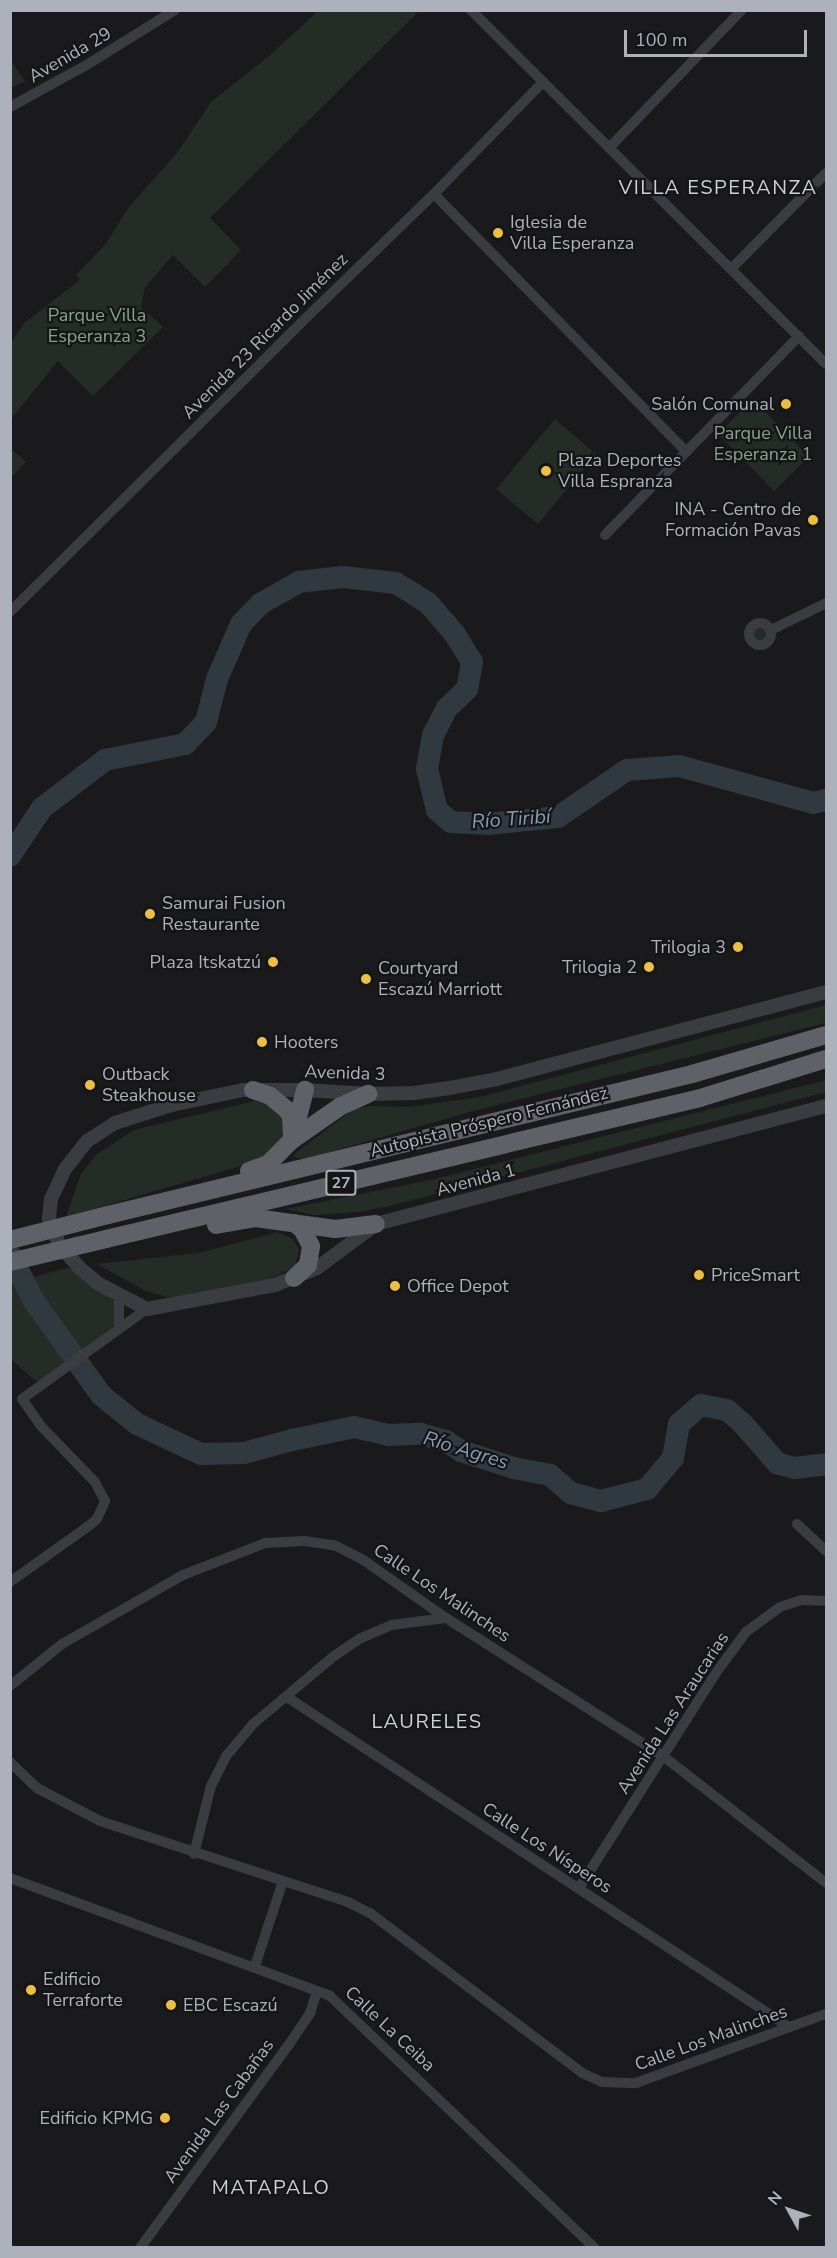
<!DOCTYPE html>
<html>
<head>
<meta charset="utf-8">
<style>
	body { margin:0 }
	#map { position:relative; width:837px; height:2258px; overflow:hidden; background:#1a1a1c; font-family:"Nunito Sans",sans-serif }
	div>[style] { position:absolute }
	.green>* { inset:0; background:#242c26 }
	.round { border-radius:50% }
	.river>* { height:22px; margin:-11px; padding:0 11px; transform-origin:11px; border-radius:11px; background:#303840 }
	.minor>* { height:10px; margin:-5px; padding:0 5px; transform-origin:5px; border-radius:5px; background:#3b3c41 }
	.minor>.ring { margin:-5px; padding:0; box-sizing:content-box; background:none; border:10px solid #3b3c41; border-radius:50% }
	.tertiary>* { height:14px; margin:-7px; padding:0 7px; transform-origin:7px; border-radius:7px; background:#3b3c41 }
	.trunk>* { height:18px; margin:-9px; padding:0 9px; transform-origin:9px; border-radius:9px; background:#5f6169 }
	.trunk-bridge>* { height:18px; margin:-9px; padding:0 9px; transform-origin:9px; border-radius:9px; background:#5f6169 }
	.dots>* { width:16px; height:16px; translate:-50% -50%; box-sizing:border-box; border:3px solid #151517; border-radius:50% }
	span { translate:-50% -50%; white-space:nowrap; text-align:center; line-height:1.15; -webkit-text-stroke:4.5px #151517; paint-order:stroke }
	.shield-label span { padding:2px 4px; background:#151517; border:2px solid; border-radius:4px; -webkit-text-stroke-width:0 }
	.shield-label { font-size:16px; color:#adb1bb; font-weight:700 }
	.street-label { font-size:18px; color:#adb1bb }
	.poi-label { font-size:18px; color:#adb1bb }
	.left { translate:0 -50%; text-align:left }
	.right { translate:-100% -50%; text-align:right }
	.park-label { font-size:18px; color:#85a589 }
	.neighbourhood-label { font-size:20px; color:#ced0d7; letter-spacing:1.5px }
	.water-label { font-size:20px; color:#869cb5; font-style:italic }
	.frame { position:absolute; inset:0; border:12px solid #adb1bb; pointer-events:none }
	.north { position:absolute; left:759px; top:2180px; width:60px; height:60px; -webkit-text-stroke:4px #151517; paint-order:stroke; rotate:310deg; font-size:16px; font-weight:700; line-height:24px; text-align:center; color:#adb1bb }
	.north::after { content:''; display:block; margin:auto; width:21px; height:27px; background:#adb1bb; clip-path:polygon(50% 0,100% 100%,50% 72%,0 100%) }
	.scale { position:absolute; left:624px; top:30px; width:183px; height:27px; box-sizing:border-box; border:3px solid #adb1bb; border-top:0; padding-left:8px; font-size:18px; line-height:21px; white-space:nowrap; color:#adb1bb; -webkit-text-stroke:4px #151517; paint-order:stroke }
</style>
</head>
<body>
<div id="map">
	<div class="green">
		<div style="clip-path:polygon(318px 11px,419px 11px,210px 218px,241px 250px,205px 287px,173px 255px,145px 287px,141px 307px,163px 327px,93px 396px,58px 361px,11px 419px,11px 344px,24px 323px,80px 280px,76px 275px,104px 246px,129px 207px,177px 153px,211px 102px,269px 56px)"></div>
		<div style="clip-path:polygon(11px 61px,25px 81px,11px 88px,10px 88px)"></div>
		<div style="clip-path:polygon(753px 399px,809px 457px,774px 491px,718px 434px)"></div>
		<div style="clip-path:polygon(555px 419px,596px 454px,538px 524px,496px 489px)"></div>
		<div style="clip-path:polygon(10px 448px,26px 462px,11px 478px,10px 478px)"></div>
		<div class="round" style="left:754px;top:627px;width:14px;height:14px"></div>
		<div style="clip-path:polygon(826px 1005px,826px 1023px,473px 1111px,309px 1158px,297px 1158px,293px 1155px,355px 1108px,371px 1106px,409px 1107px,480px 1097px)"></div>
		<div style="clip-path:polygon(826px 1080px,826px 1092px,390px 1206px,358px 1212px,315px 1215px,285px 1209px,435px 1179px)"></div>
		<div style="clip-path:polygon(258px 1100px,276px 1106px,287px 1128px,277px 1151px,248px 1164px,66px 1217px,81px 1174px,97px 1154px,134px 1130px)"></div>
		<div style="clip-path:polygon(278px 1232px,293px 1239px,299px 1249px,295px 1267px,252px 1287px,198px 1298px,167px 1297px,144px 1290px,97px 1264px,198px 1253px)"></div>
		<div style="clip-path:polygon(67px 1268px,77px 1269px,120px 1304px,115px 1325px,40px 1382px,33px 1379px,11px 1359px,11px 1283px)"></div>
	</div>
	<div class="river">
		<div style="left:10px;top:856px;width:58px;rotate:-56.3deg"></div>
		<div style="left:42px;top:808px;width:79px;rotate:-37.3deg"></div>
		<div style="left:105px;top:760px;width:82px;rotate:-11.3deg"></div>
		<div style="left:185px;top:744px;width:30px;rotate:-46deg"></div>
		<div style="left:206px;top:722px;width:44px;rotate:-75.7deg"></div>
		<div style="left:217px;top:679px;width:60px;rotate:-66.4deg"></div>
		<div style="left:241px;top:624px;width:28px;rotate:-46deg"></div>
		<div style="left:260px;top:604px;width:45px;rotate:-29.4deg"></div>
		<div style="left:299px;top:582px;width:44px;rotate:-6.5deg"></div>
		<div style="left:343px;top:577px;width:53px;rotate:6.5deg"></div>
		<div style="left:396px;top:583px;width:38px;rotate:32deg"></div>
		<div style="left:428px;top:603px;width:40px;rotate:49deg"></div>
		<div style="left:454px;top:633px;width:34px;rotate:58deg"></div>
		<div style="left:472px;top:662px;width:27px;rotate:100deg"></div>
		<div style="left:467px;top:689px;width:28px;rotate:136deg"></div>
		<div style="left:447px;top:708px;width:30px;rotate:117deg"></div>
		<div style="left:433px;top:735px;width:35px;rotate:100deg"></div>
		<div style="left:427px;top:769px;width:42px;rotate:76.3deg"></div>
		<div style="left:437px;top:810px;width:18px;rotate:41deg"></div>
		<div style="left:451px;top:822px;width:37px;rotate:3deg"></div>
		<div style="left:488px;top:824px;width:70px;rotate:-5.7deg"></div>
		<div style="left:558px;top:817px;width:83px;rotate:-34.3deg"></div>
		<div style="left:627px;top:770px;width:52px;rotate:-4.4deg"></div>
		<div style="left:679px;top:766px;width:139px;rotate:15.4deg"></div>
		<div style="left:813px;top:803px;width:13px;rotate:-13deg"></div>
		<div style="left:10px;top:1255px;width:52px;rotate:62.4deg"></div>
		<div style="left:34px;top:1301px;width:115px;rotate:54.5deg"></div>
		<div style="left:101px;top:1395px;width:46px;rotate:38.9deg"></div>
		<div style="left:137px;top:1424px;width:71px;rotate:25.1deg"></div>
		<div style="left:201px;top:1454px;width:43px;rotate:-1.3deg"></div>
		<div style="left:244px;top:1453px;width:50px;rotate:-15.2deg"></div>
		<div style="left:292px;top:1440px;width:63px;rotate:-11.8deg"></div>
		<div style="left:354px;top:1427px;width:35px;rotate:13deg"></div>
		<div style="left:388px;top:1435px;width:33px;rotate:-2deg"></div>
		<div style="left:421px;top:1434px;width:26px;rotate:16deg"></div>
		<div style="left:446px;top:1441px;width:18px;rotate:34deg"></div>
		<div style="left:461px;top:1451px;width:56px;rotate:17.8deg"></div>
		<div style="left:514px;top:1468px;width:37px;rotate:11deg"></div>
		<div style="left:550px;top:1475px;width:28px;rotate:41deg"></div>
		<div style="left:571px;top:1493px;width:31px;rotate:15deg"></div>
		<div style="left:601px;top:1501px;width:48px;rotate:-14.6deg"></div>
		<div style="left:647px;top:1489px;width:40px;rotate:-50deg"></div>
		<div style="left:673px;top:1458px;width:35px;rotate:-80deg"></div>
		<div style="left:679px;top:1424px;width:29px;rotate:-41deg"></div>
		<div style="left:701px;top:1405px;width:26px;rotate:11deg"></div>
		<div style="left:727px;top:1410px;width:21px;rotate:41deg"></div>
		<div style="left:743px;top:1424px;width:52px;rotate:48.9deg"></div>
		<div style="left:777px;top:1463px;width:19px;rotate:16deg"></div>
		<div style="left:795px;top:1468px;width:31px;rotate:-7deg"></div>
	</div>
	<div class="minor">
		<div style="left:471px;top:10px;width:501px;rotate:44.92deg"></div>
		<div style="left:10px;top:107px;width:85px;rotate:-28.7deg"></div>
		<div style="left:85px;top:66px;width:106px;rotate:-31.9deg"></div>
		<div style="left:609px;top:148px;width:192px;rotate:-46.1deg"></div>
		<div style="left:434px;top:194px;width:361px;rotate:45.6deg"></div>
		<div style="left:731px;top:269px;width:135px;rotate:-45.3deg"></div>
		<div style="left:605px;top:535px;width:278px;rotate:-45.7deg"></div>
		<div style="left:10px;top:612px;width:417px;rotate:-44.8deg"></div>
		<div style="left:306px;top:318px;width:178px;rotate:-44.1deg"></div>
		<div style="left:434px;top:194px;width:156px;rotate:-45.8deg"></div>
		<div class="ring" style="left:749px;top:623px;width:12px;height:12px"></div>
		<div style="left:771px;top:630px;width:61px;rotate:-26.1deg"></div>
		<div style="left:119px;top:1295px;width:32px;rotate:90deg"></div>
		<div style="left:797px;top:1524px;width:40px;rotate:43deg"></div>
		<div style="left:10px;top:1582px;width:98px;rotate:-35.5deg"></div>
		<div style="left:90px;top:1525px;width:9px;rotate:-41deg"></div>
		<div style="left:97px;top:1519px;width:20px;rotate:-66deg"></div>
		<div style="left:105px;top:1501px;width:21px;rotate:-118deg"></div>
		<div style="left:95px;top:1482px;width:78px;rotate:-134deg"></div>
		<div style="left:41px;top:1426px;width:33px;rotate:-125deg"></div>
		<div style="left:22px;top:1399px;width:154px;rotate:-35.8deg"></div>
		<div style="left:10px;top:1686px;width:67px;rotate:-38.9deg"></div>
		<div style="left:62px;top:1644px;width:139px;rotate:-29.7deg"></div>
		<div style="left:183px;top:1575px;width:88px;rotate:-21.3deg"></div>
		<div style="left:265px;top:1543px;width:39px;rotate:-3deg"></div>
		<div style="left:304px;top:1541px;width:30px;rotate:8deg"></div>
		<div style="left:334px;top:1545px;width:31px;rotate:27deg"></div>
		<div style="left:362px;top:1559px;width:103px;rotate:35.1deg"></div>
		<div style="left:446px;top:1618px;width:257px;rotate:32.5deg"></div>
		<div style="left:663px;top:1756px;width:207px;rotate:37.9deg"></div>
		<div style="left:287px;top:1697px;width:601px;rotate:33.32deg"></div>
		<div style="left:10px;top:1762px;width:37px;rotate:44deg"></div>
		<div style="left:37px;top:1788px;width:71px;rotate:27.6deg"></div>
		<div style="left:100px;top:1821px;width:261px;rotate:18.1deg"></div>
		<div style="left:348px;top:1902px;width:25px;rotate:27deg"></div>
		<div style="left:370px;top:1913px;width:266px;rotate:37deg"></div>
		<div style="left:582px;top:2073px;width:22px;rotate:24deg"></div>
		<div style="left:602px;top:2082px;width:34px;rotate:2deg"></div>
		<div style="left:636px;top:2083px;width:202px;rotate:-20deg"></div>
		<div style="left:194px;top:1854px;width:70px;rotate:-76deg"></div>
		<div style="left:211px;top:1786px;width:35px;rotate:-63deg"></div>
		<div style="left:227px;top:1755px;width:40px;rotate:-50deg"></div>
		<div style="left:253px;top:1724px;width:106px;rotate:-40deg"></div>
		<div style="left:334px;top:1656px;width:32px;rotate:-34deg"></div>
		<div style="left:361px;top:1638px;width:33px;rotate:-23deg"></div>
		<div style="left:391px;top:1625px;width:55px;rotate:-7.3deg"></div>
		<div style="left:10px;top:1878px;width:341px;rotate:20.2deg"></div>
		<div style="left:330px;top:1996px;width:366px;rotate:43.6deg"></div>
		<div style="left:579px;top:1888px;width:259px;rotate:-57.5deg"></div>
		<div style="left:718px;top:1670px;width:47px;rotate:-53.6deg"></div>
		<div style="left:746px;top:1632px;width:42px;rotate:-36.3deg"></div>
		<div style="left:780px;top:1607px;width:22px;rotate:-18deg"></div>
		<div style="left:801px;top:1600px;width:25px;rotate:2deg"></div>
		<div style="left:255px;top:1966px;width:89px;rotate:-71.8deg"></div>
		<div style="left:140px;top:2248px;width:250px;rotate:-53.8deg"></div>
		<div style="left:288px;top:2046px;width:40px;rotate:-56deg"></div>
		<div style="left:310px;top:2013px;width:23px;rotate:-72deg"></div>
	</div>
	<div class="tertiary">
		<div style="left:826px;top:992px;width:340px;rotate:165.2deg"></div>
		<div style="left:497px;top:1079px;width:49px;rotate:169.4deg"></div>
		<div style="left:449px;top:1088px;width:34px;rotate:172deg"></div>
		<div style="left:415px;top:1093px;width:47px;rotate:178.8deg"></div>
		<div style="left:368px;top:1094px;width:63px;rotate:-176.4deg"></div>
		<div style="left:305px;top:1090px;width:62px;rotate:180deg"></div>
		<div style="left:243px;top:1090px;width:74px;rotate:168.2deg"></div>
		<div style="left:171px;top:1105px;width:59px;rotate:162.2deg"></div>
		<div style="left:115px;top:1123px;width:33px;rotate:147deg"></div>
		<div style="left:87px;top:1141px;width:36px;rotate:128deg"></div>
		<div style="left:65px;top:1169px;width:33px;rotate:115deg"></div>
		<div style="left:51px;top:1199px;width:20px;rotate:96deg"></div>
		<div style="left:49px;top:1219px;width:29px;rotate:68deg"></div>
		<div style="left:60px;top:1246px;width:31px;rotate:48deg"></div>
		<div style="left:81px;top:1269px;width:23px;rotate:40deg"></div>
		<div style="left:99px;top:1284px;width:54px;rotate:27.5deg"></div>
		<div style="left:147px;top:1309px;width:130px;rotate:-10.6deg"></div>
		<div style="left:275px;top:1285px;width:45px;rotate:-22deg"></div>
		<div style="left:317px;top:1268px;width:74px;rotate:-36.7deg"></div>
		<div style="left:376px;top:1224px;width:465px;rotate:-14.7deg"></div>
	</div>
	<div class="trunk">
		<div style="left:253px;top:1090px;width:18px;rotate:19deg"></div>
		<div style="left:270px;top:1096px;width:21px;rotate:39deg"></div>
		<div style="left:286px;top:1109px;width:9px;rotate:54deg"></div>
		<div style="left:291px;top:1116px;width:19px;rotate:87deg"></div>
		<div style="left:292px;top:1140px;width:60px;rotate:-34.8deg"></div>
		<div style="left:341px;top:1106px;width:30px;rotate:-24deg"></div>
		<div style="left:249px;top:1171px;width:20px;rotate:-20deg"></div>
		<div style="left:268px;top:1164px;width:34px;rotate:-45deg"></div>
		<div style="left:292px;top:1140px;width:52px;rotate:-75.4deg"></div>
		<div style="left:108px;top:1215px;width:601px;rotate:-13.57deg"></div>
		<div style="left:692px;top:1074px;width:140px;rotate:-16.2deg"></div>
		<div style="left:216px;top:1225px;width:40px;rotate:-10deg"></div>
		<div style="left:255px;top:1218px;width:81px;rotate:7.8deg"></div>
		<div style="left:335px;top:1229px;width:41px;rotate:-7deg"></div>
		<div style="left:106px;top:1239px;width:611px;rotate:-13.35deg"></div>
		<div style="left:700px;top:1098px;width:132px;rotate:-17.2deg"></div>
		<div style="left:294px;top:1278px;width:19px;rotate:-43deg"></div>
		<div style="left:308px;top:1265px;width:19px;rotate:-81deg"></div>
		<div style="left:311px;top:1246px;width:19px;rotate:-118deg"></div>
		<div style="left:302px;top:1229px;width:10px;rotate:-143deg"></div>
	</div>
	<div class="trunk-bridge">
		<div style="left:10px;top:1240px;width:101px;rotate:-14.3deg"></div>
		<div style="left:10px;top:1262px;width:99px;rotate:-13.5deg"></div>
	</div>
	<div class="dots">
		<div style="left:498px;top:233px;background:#edbe41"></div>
		<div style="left:786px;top:404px;background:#edbe41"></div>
		<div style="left:546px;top:471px;background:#edbe41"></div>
		<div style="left:813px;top:520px;background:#edbe41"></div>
		<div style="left:150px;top:914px;background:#edbe41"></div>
		<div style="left:738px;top:947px;background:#edbe41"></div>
		<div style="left:273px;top:962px;background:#edbe41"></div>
		<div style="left:649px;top:967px;background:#edbe41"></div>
		<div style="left:366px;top:979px;background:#edbe41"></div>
		<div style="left:262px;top:1042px;background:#edbe41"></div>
		<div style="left:90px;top:1085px;background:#edbe41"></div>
		<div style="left:699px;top:1275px;background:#edbe41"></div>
		<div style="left:395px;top:1286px;background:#edbe41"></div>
		<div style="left:31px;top:1990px;background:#edbe41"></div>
		<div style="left:171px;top:2005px;background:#edbe41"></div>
		<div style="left:165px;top:2118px;background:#edbe41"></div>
	</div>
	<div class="shield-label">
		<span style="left:341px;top:1183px">27</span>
	</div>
	<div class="street-label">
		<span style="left:70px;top:55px;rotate:-30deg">Avenida 29</span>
		<span style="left:265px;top:336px;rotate:-45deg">Avenida 23 Ricardo Jiménez</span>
		<span style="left:345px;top:1073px;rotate:2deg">Avenida 3</span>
		<span style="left:489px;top:1122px;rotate:-14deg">Autopista Próspero Fernández</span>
		<span style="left:476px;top:1180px;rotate:-15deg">Avenida 1</span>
		<span style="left:442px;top:1593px;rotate:34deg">Calle Los Malinches</span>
		<span style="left:673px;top:1713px;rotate:-57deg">Avenida Las Araucarias</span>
		<span style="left:547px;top:1848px;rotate:33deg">Calle Los Nísperos</span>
		<span style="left:390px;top:2029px;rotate:43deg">Calle La Ceiba</span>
		<span style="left:711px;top:2038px;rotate:-20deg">Calle Los Malinches</span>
		<span style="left:219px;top:2111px;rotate:-54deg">Avenida Las Cabañas</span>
	</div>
	<div class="poi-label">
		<span class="left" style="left:510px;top:233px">Iglesia de<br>Villa Esperanza</span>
		<span class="right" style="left:774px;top:404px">Salón Comunal</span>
		<span class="left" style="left:558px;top:471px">Plaza Deportes<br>Villa Espranza</span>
		<span class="right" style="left:801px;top:520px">INA - Centro de<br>Formación Pavas</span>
		<span class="left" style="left:162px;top:914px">Samurai Fusion<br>Restaurante</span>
		<span class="right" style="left:726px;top:947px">Trilogia 3</span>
		<span class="right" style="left:261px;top:962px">Plaza Itskatzú</span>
		<span class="right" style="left:637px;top:967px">Trilogia 2</span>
		<span class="left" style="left:378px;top:979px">Courtyard<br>Escazú Marriott</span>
		<span class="left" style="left:274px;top:1042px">Hooters</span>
		<span class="left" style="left:102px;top:1085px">Outback<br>Steakhouse</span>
		<span class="left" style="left:711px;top:1275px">PriceSmart</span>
		<span class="left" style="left:407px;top:1286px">Office Depot</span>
		<span class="left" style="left:43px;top:1990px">Edificio<br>Terraforte</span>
		<span class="left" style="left:183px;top:2005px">EBC Escazú</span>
		<span class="right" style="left:153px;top:2118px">Edificio KPMG</span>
	</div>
	<div class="park-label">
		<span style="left:97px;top:326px">Parque Villa<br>Esperanza 3</span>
		<span style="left:763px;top:444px">Parque Villa<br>Esperanza 1</span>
	</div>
	<div class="neighbourhood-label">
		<span style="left:718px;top:187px">VILLA ESPERANZA</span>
		<span style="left:427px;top:1721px">LAURELES</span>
		<span style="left:271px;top:2187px">MATAPALO</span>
	</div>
	<div class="water-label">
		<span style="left:511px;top:819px;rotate:-4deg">Río Tiribí</span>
		<span style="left:466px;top:1450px;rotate:17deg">Río Agres</span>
	</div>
	<div class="frame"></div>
	<div class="north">N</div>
	<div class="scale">100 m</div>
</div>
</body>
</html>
